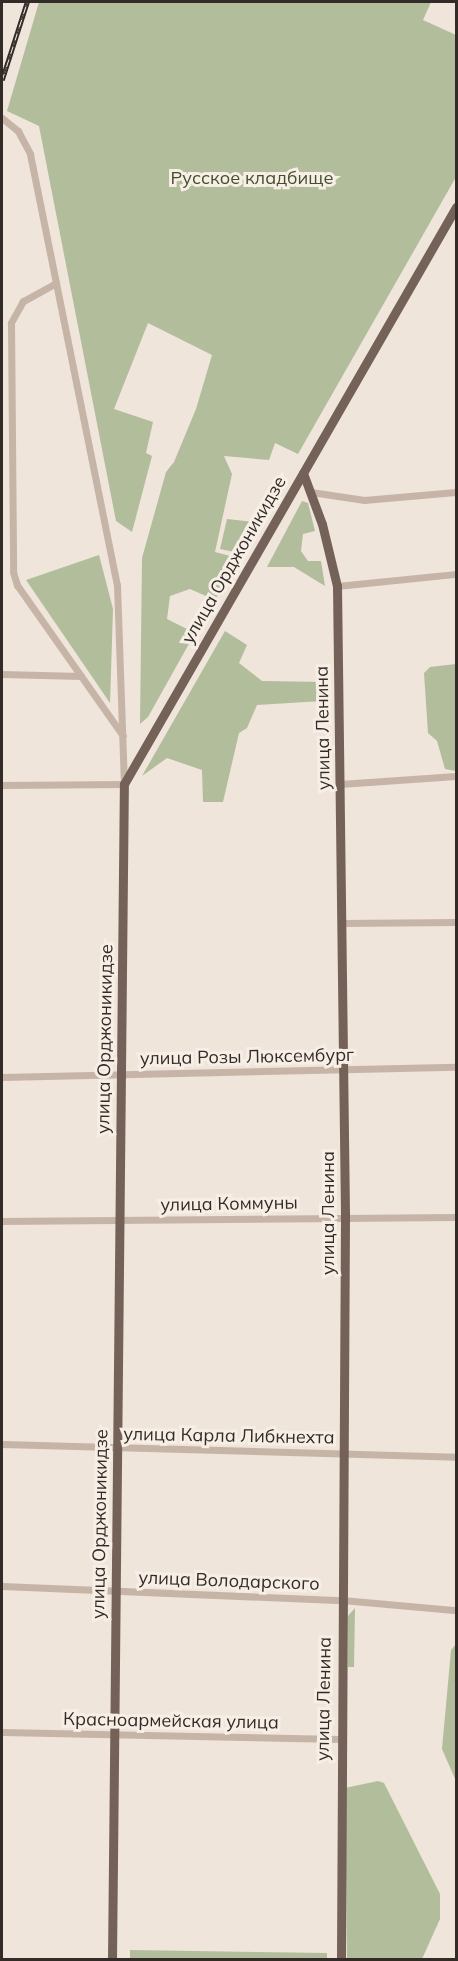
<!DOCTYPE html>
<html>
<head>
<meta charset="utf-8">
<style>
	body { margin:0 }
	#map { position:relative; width:458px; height:1961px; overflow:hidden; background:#efe5da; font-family:Mulish,sans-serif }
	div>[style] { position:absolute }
	.green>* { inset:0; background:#b2bd9c }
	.minor>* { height:7px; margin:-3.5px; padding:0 3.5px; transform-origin:3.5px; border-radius:3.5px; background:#c6b5a7 }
	.major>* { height:9px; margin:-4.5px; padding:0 4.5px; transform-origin:4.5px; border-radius:4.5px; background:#746259 }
	.rail>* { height:4.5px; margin-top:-2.25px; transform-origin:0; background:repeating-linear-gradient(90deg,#f7efe6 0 7px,#332b27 0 14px); box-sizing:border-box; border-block:2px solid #332b27 }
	span { translate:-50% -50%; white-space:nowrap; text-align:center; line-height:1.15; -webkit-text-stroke:6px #f7efe6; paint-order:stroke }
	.park-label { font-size:18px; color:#43502d }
	.street-label { font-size:18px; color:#332b27 }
	.frame { position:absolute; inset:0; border:3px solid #332b27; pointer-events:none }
</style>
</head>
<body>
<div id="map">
	<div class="green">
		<div style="clip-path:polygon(39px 2px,431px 2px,423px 20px,456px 35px,456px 177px,298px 454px,275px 443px,269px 460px,224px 456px,232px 474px,215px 552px,238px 558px,215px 600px,190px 589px,170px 596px,167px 619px,195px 633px,148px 717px,140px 724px,142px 558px,166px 472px,174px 462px,196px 409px,212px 355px,148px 323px,114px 409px,153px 422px,146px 453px,152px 456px,132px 532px,116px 521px,39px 126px,7px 111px)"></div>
		<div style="clip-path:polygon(302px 501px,308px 503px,315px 531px,303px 534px,301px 551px,308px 561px,321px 561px,325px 586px,294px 567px,267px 567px)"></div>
		<div style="clip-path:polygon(227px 519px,254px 522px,239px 553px,220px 549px)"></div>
		<div style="clip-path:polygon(99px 555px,113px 609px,110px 703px,26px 580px)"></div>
		<div style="clip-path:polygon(225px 631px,247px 645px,239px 663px,262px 681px,324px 682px,322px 701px,257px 705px,247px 728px,239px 733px,223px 802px,203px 802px,202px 770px,167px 758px,142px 776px)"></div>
		<div style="clip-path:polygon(456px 664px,456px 771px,445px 769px,437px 741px,428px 733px,424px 673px,430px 667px)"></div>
		<div style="clip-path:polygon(355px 1608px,354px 1667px,348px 1667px,348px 1616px)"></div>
		<div style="clip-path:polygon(456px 1644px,456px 1781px,442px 1749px,451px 1650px)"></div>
		<div style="clip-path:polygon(378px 1781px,384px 1783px,440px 1894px,440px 1919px,422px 1959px,347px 1959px,345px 1788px)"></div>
		<div style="clip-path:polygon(130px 1950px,327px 1953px,327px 1959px,130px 1960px)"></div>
	</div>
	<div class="minor">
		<div style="left:2px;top:118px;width:21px;rotate:39deg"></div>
		<div style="left:18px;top:131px;width:26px;rotate:62deg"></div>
		<div style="left:30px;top:154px;width:440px;rotate:78.6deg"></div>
		<div style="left:117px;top:585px;width:199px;rotate:88deg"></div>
		<div style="left:124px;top:784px;width:122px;rotate:179.5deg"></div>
		<div style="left:56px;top:283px;width:38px;rotate:151deg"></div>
		<div style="left:23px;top:301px;width:25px;rotate:119deg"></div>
		<div style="left:11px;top:323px;width:249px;rotate:89.5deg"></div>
		<div style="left:13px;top:572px;width:14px;rotate:73deg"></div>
		<div style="left:17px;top:585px;width:184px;rotate:54.9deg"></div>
		<div style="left:311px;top:492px;width:54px;rotate:8.6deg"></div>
		<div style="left:364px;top:500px;width:92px;rotate:-5deg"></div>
		<div style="left:337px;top:586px;width:120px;rotate:-5.8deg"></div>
		<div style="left:2px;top:674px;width:79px;rotate:1.5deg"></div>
		<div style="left:340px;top:784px;width:116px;rotate:-3.9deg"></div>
		<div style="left:342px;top:923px;width:114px;rotate:-0.5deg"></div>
		<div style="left:2px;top:1077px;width:454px;rotate:-1.3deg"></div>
		<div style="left:2px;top:1221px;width:454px;rotate:-0.5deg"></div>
		<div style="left:2px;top:1444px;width:454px;rotate:1.6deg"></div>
		<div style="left:2px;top:1586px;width:340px;rotate:2.4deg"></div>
		<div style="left:342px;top:1600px;width:112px;rotate:5.1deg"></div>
		<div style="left:2px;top:1732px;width:338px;rotate:1.2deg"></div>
	</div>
	<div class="major">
		<div style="left:303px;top:473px;width:54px;rotate:69.6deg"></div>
		<div style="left:322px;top:524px;width:64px;rotate:76.4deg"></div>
		<div style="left:337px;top:586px;width:632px;rotate:89.27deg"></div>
		<div style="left:345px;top:1218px;width:742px;rotate:90.31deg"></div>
		<div style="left:112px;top:1960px;width:1176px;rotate:-89.42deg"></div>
		<div style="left:124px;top:784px;width:666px;rotate:-60.08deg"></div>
	</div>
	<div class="rail">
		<div style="left:2px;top:80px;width:82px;rotate:-72.2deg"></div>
	</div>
	<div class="park-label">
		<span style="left:252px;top:178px">Русское кладбище</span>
	</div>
	<div class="street-label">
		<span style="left:234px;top:560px;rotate:-60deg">улица Орджоникидзе</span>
		<span style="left:323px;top:728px;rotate:-91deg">улица Ленина</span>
		<span style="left:105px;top:1039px;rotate:-89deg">улица Орджоникидзе</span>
		<span style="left:247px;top:1057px;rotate:-1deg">улица Розы Люксембург</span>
		<span style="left:229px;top:1204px;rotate:-1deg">улица Коммуны</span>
		<span style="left:328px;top:1213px;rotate:-90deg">улица Ленина</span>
		<span style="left:229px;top:1436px;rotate:1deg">улица Карла Либкнехта</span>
		<span style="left:100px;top:1524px;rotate:-89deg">улица Орджоникидзе</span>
		<span style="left:229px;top:1581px;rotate:2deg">улица Володарского</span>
		<span style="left:324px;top:1699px;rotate:-89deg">улица Ленина</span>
		<span style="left:171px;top:1721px;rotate:1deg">Красноармейская улица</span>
	</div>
	<div class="frame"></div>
</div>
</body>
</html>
